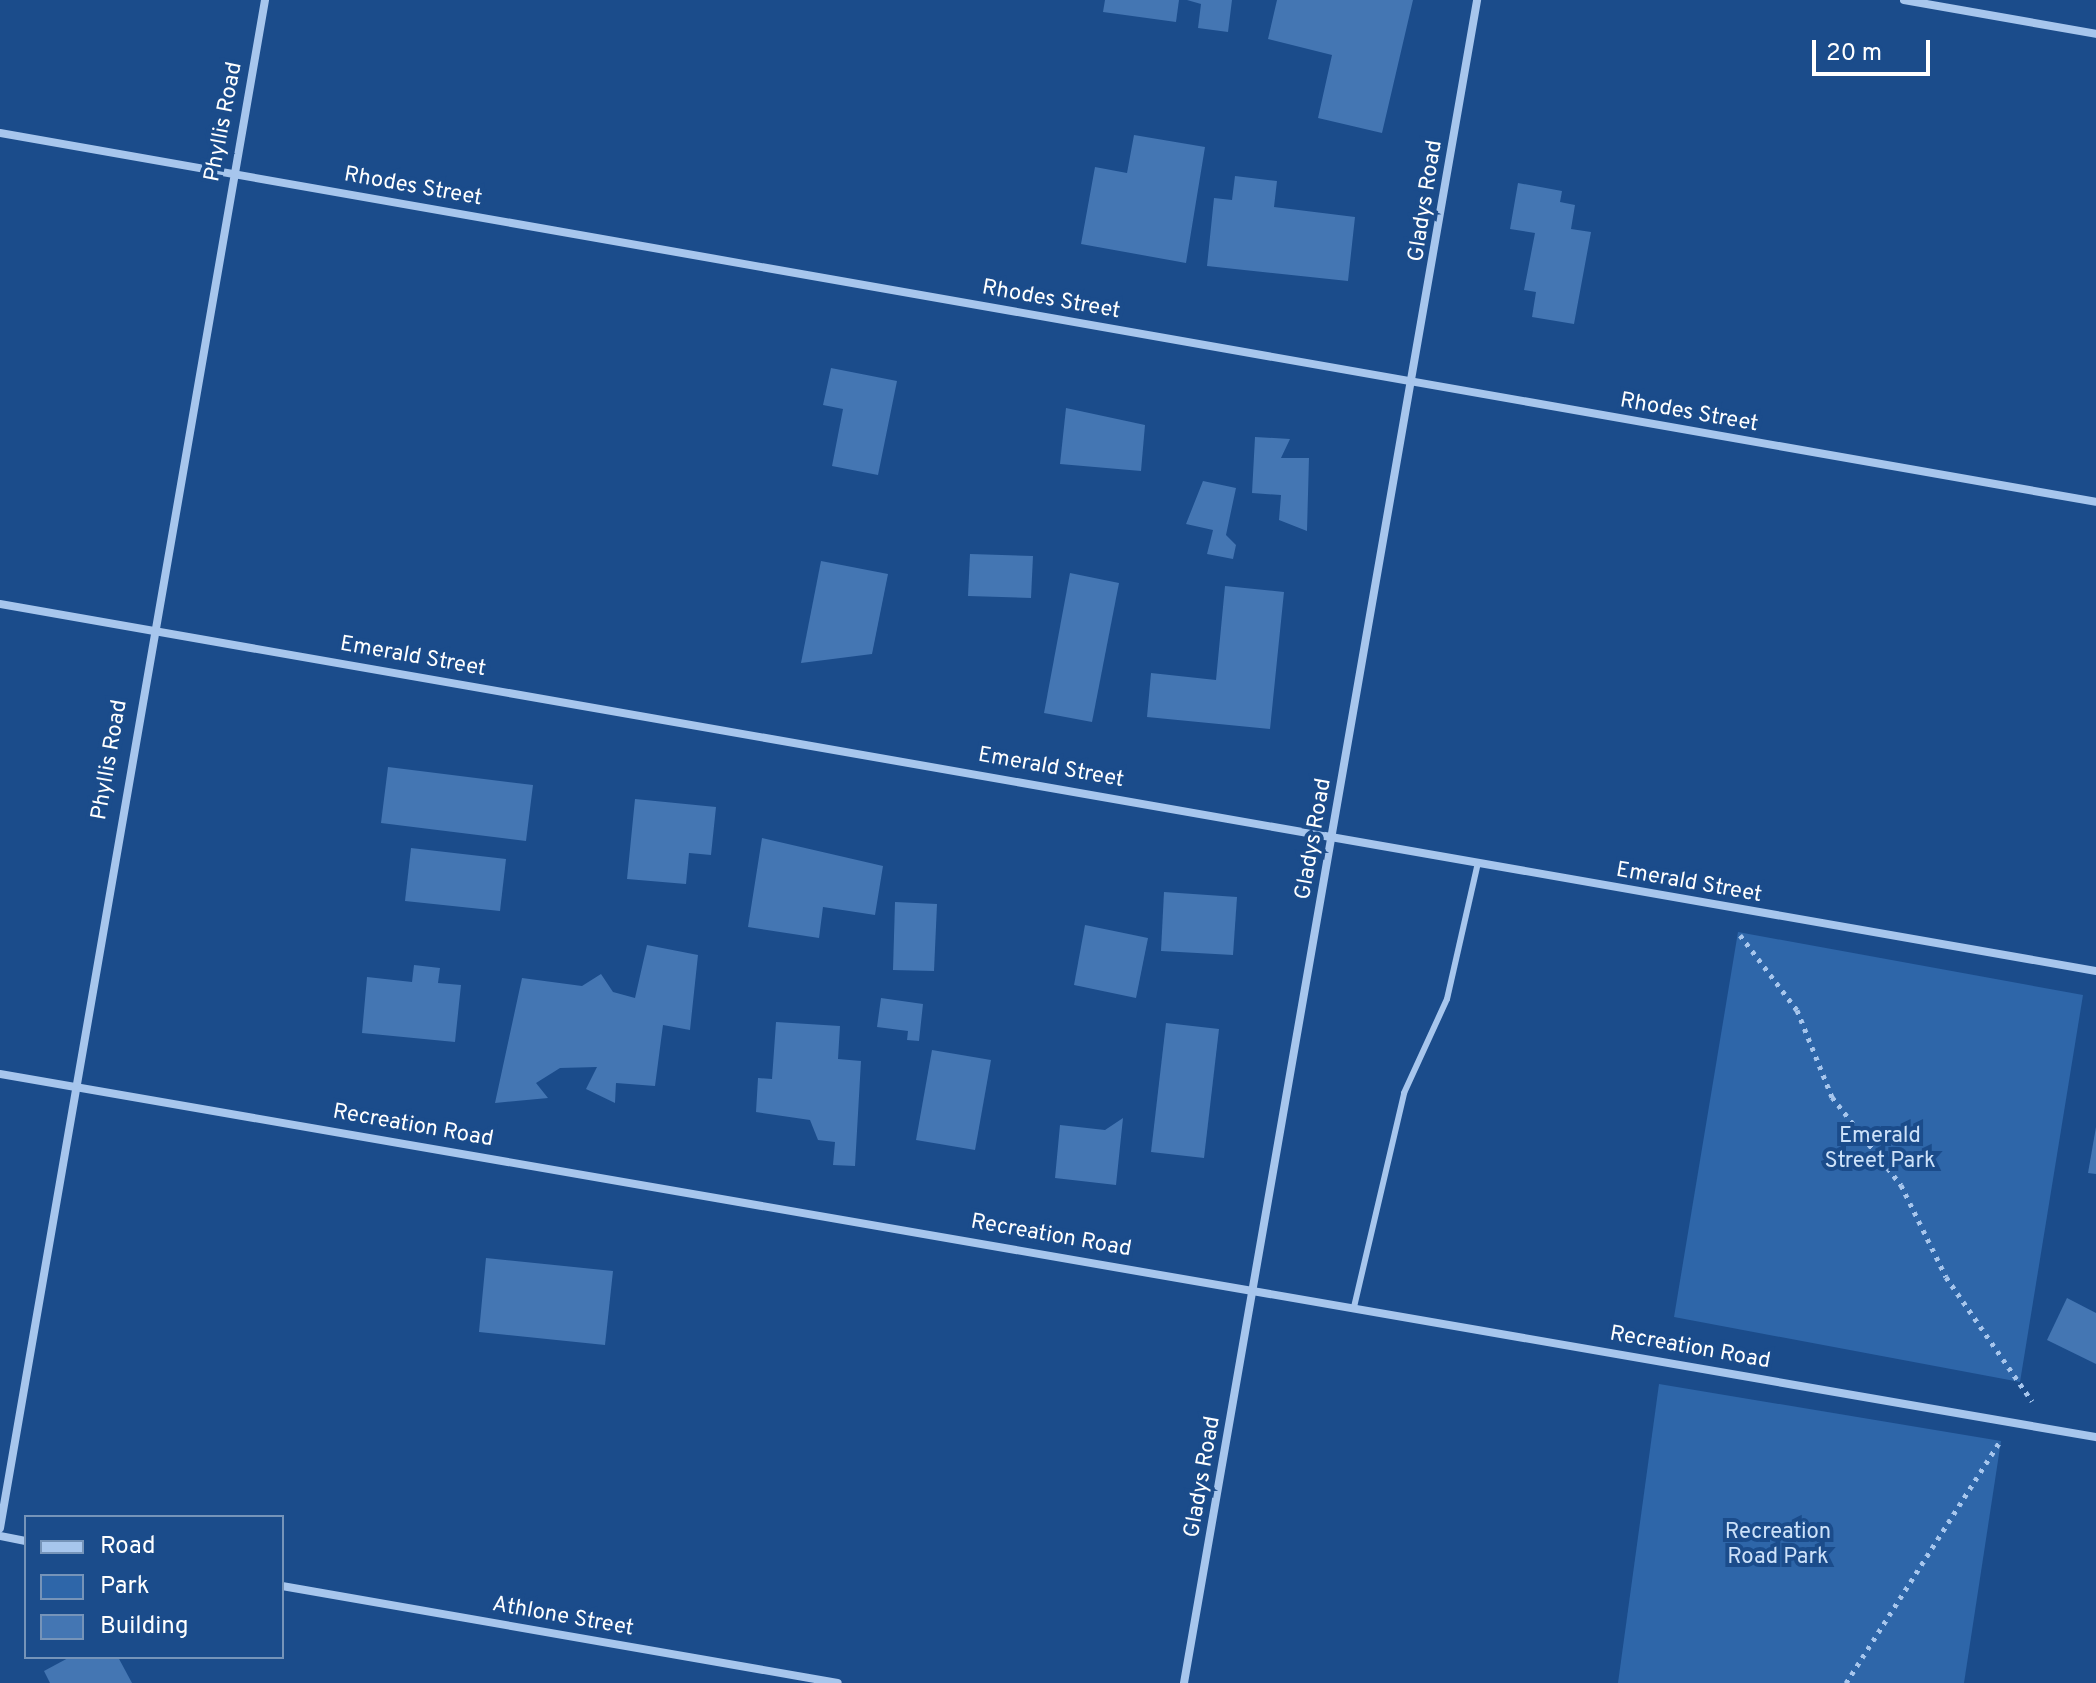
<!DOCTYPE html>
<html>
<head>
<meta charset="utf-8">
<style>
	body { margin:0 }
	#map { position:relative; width:2096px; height:1683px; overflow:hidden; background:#1b4c8b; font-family:Overpass,sans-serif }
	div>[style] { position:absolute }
	.green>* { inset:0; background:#2e66a9 }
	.building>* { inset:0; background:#4476b3 }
	.path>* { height:5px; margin-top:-2.5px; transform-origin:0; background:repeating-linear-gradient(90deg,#a7c6ed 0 4px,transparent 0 10px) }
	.service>* { height:6px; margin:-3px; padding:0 3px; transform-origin:3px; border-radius:3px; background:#a7c6ed }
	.minor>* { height:8px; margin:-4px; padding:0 4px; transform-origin:4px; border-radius:4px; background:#a7c6ed }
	span { translate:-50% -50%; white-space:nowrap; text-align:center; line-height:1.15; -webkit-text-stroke:8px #1b4c8b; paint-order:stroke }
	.street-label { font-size:22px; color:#fff }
	.park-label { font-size:22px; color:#cce1f9 }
	.legend { position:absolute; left:24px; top:1515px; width:260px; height:144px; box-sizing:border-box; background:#1b4c8b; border:2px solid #7694b9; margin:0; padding:10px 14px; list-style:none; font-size:24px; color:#fff }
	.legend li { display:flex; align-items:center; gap:16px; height:40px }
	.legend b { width:40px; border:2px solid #7694b9 }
	.scale { position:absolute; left:1812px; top:40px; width:118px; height:36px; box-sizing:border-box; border:4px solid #fff; border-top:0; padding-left:10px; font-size:24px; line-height:28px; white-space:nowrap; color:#fff; -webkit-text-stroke:6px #1b4c8b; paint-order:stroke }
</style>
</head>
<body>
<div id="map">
	<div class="green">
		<div style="clip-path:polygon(1738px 932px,2083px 995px,2020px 1382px,1674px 1317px)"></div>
		<div style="clip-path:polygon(1659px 1384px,2001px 1441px,1964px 1683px,1618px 1683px)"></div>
	</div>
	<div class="building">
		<div style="clip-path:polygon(1105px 0,1179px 0,1176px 22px,1103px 12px)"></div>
		<div style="clip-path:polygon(1187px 0,1232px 0,1228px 32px,1198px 28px,1201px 4px)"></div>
		<div style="clip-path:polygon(1277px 0,1413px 0,1382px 133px,1318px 118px,1332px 55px,1268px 39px)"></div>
		<div style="clip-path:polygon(1134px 135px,1205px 147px,1186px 263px,1081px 244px,1095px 167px,1127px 173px)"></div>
		<div style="clip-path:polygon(1235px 176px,1277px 181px,1274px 207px,1355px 217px,1348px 281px,1207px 266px,1214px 198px,1232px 200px)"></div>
		<div style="clip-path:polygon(1518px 183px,1562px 191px,1560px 202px,1575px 205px,1571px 229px,1591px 232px,1574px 324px,1532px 317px,1536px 292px,1524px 290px,1535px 233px,1510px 229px)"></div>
		<div style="clip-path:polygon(831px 368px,897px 381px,878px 475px,832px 466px,843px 409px,823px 405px)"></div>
		<div style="clip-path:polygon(1066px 408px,1145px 425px,1141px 471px,1060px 464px)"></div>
		<div style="clip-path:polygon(1255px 437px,1290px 439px,1281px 458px,1309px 458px,1307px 531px,1279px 520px,1281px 495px,1252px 493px)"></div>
		<div style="clip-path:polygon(1203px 481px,1236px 488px,1226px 535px,1236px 545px,1233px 559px,1207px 554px,1213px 530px,1186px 524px)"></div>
		<div style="clip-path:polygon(970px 554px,1033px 556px,1031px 598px,968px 596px)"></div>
		<div style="clip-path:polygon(821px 561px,888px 574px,872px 654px,801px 663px)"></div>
		<div style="clip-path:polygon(1070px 573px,1119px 583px,1092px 722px,1044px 713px)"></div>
		<div style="clip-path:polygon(1225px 586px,1284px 592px,1270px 729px,1147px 717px,1151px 673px,1216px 680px)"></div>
		<div style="clip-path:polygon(388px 767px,533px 785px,526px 841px,381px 823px)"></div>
		<div style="clip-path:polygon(635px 799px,716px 807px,711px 855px,689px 853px,686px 884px,627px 879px)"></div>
		<div style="clip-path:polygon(762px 838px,883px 866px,875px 915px,823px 907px,819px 938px,748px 927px)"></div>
		<div style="clip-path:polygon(411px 848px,506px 859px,500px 911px,405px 901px)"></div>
		<div style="clip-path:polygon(1164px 892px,1237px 897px,1233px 955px,1161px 951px)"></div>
		<div style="clip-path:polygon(895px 902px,937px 904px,934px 971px,893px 970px)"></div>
		<div style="clip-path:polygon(1085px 925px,1148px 938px,1136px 998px,1074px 985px)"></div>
		<div style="clip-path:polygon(647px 945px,698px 955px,690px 1030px,663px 1025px,655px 1086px,616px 1083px,615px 1103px,586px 1089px,597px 1067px,560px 1068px,536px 1083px,548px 1098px,495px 1103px,522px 978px,582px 986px,601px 974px,613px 992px,635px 998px)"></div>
		<div style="clip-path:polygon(414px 965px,440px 968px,438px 983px,461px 985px,455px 1042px,362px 1033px,367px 977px,412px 982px)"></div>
		<div style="clip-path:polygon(881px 998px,923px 1004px,919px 1041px,907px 1040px,908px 1031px,877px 1027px)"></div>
		<div style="clip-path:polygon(776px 1022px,840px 1026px,838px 1059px,861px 1061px,855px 1166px,833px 1165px,835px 1142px,818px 1140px,810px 1120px,756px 1112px,758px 1078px,772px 1079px)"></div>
		<div style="clip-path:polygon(1166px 1023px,1219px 1029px,1204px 1158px,1151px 1152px)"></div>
		<div style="clip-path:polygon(932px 1050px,991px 1060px,975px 1150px,916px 1140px)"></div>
		<div style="clip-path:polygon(1123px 1118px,1116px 1185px,1055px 1178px,1060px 1125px,1105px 1130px)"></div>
		<div style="clip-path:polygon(2096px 1127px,2096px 1174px,2088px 1173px)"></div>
		<div style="clip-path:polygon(486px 1258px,613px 1271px,605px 1345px,479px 1332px)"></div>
		<div style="clip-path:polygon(2067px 1298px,2096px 1313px,2096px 1364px,2047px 1340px)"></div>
		<div style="clip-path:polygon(70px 1657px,118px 1657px,132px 1683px,50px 1683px,44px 1671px)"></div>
	</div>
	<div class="path">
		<div style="left:1740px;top:935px;width:94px;rotate:52.8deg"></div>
		<div style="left:1797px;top:1010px;width:94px;rotate:68.1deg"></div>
		<div style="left:1832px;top:1097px;width:112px;rotate:51.9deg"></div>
		<div style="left:1901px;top:1185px;width:102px;rotate:63.9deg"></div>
		<div style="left:1946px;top:1277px;width:151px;rotate:55.3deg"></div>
		<div style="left:1846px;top:1683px;width:285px;rotate:-57.5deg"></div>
	</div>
	<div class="service">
		<div style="left:1354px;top:1307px;width:220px;rotate:-76.8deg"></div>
		<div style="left:1404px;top:1093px;width:103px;rotate:-65.4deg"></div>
		<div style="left:1447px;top:999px;width:140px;rotate:-77.2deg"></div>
	</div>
	<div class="minor">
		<div style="left:1904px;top:0;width:195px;rotate:10deg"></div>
		<div style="left:0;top:133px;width:2128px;rotate:9.98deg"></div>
		<div style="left:0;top:604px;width:2128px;rotate:9.93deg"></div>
		<div style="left:0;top:1074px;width:2127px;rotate:9.83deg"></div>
		<div style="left:0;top:1528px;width:1551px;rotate:-80.16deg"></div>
		<div style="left:0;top:1536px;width:26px;rotate:11deg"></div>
		<div style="left:282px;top:1586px;width:564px;rotate:9.9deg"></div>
		<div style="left:1184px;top:1683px;width:1708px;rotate:-80.12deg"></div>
	</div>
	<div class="street-label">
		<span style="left:224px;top:122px;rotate:-79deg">Phyllis Road</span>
		<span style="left:413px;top:187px;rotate:10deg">Rhodes Street</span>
		<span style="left:1426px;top:201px;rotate:-81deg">Gladys Road</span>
		<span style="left:1051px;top:300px;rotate:10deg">Rhodes Street</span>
		<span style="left:1689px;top:413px;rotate:10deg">Rhodes Street</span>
		<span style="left:413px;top:657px;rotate:10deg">Emerald Street</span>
		<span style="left:110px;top:760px;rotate:-80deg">Phyllis Road</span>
		<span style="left:1051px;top:768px;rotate:10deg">Emerald Street</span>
		<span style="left:1314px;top:839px;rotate:-80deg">Gladys Road</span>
		<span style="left:1689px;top:883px;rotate:10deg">Emerald Street</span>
		<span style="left:413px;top:1126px;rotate:10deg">Recreation Road</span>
		<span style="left:1051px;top:1236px;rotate:10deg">Recreation Road</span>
		<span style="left:1690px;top:1348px;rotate:10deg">Recreation Road</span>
		<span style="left:1203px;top:1477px;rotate:-80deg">Gladys Road</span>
		<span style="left:563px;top:1617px;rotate:10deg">Athlone Street</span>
	</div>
	<div class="park-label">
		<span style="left:1880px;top:1149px">Emerald<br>Street Park</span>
		<span style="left:1778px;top:1545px">Recreation<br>Road Park</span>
	</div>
	<ul class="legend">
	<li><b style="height:10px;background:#a7c6ed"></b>Road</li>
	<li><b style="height:22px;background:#2e66a9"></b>Park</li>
	<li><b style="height:22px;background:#4476b3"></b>Building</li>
	</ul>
	<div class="scale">20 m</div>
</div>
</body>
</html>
